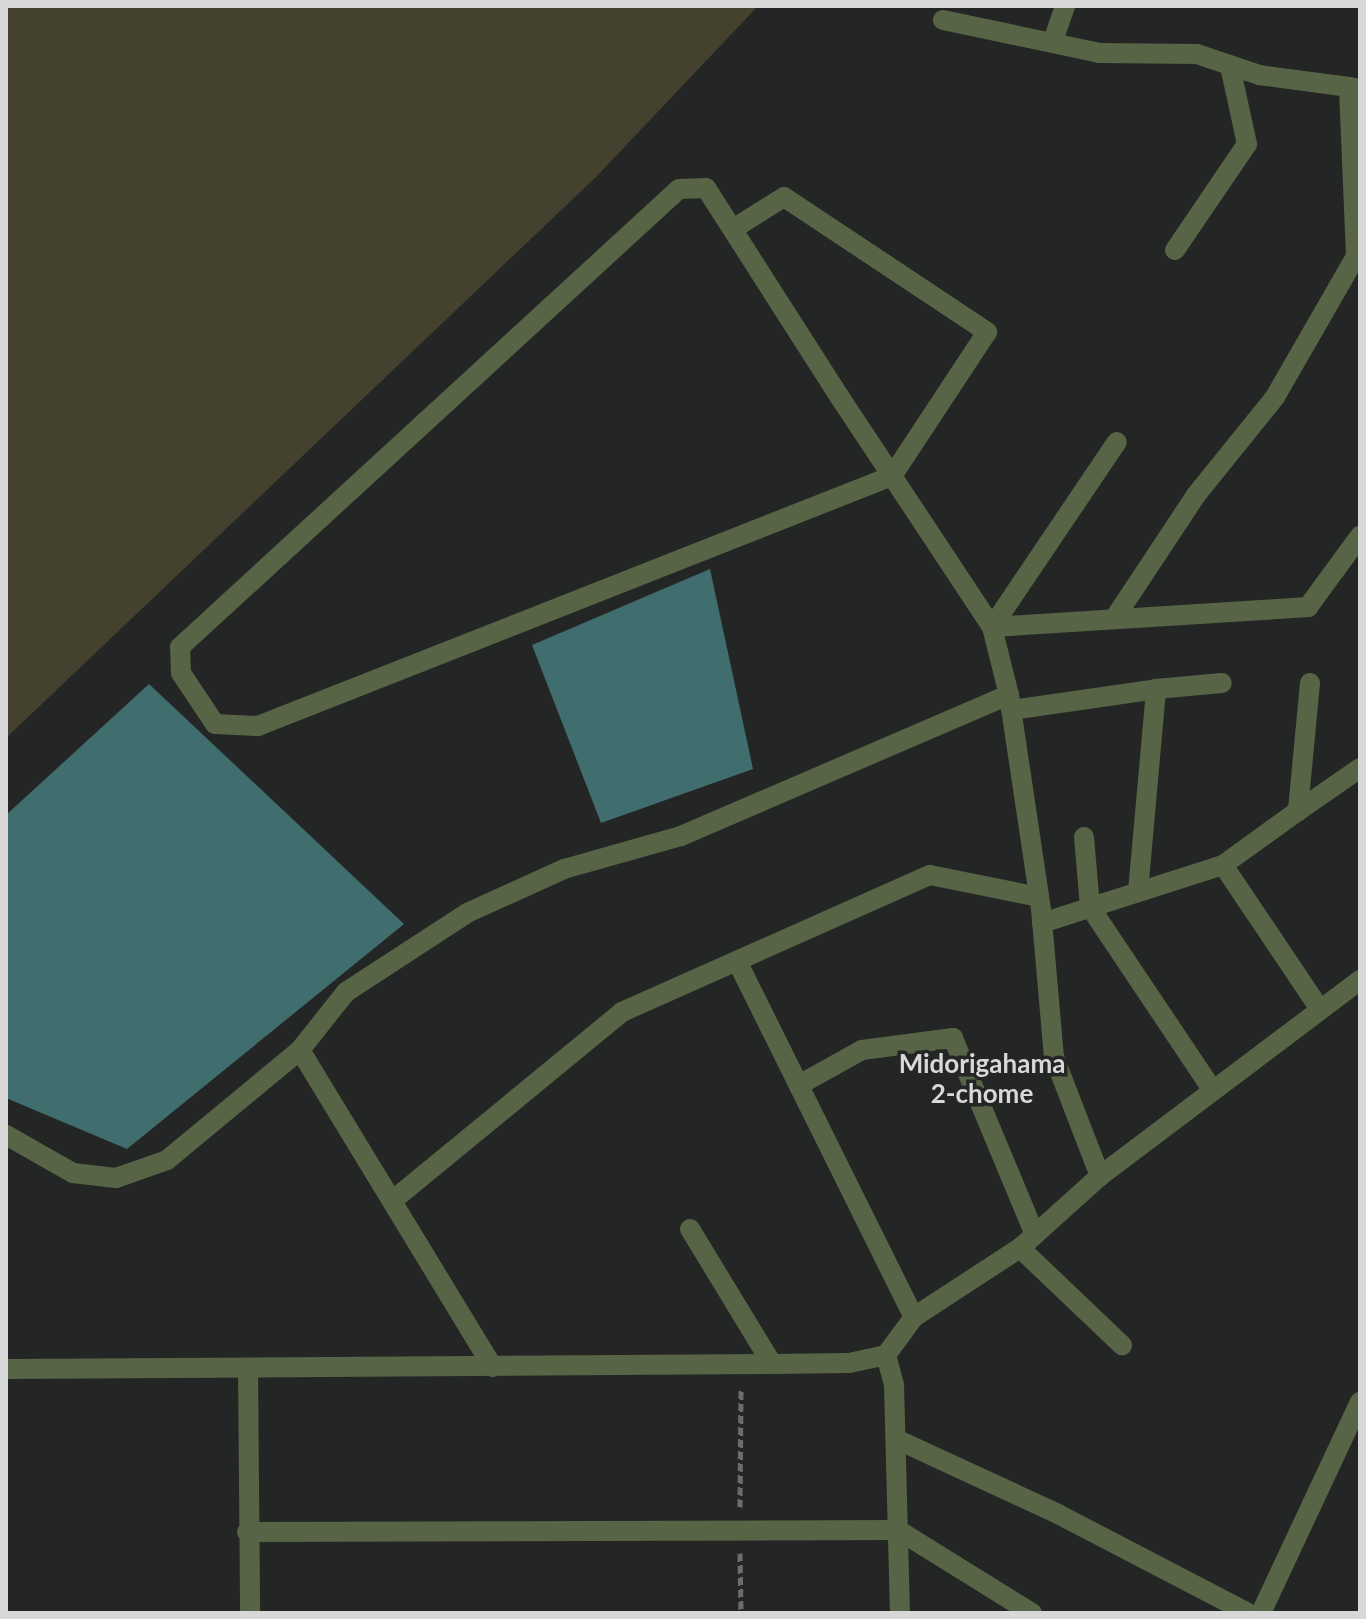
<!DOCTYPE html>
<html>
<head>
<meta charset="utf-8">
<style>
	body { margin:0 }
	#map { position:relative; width:1366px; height:1619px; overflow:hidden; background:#242625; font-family:Lato,sans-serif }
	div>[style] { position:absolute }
	.green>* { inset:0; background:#44422e }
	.water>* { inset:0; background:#406d6e }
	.path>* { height:5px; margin-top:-2.5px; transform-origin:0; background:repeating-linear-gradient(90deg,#6b6c6b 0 8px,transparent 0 12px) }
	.minor>* { height:20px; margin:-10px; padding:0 10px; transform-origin:10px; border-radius:10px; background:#576445 }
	span { translate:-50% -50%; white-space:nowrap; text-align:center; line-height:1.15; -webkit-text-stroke:7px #242625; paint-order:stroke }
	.neighbourhood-label { font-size:26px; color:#d7d8d7; font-weight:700 }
	.frame { position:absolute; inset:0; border:8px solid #d7d8d7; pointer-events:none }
</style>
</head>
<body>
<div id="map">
	<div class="green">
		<div style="clip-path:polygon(6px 6px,758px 6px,596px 177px,6px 738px)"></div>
	</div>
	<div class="water">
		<div style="clip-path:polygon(710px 569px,753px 769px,601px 823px,532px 645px)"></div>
		<div style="clip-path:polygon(149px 684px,404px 924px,127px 1149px,6px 1098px,6px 815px)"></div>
	</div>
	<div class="path">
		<div style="left:740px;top:1507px;width:118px;rotate:-89.5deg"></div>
		<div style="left:740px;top:1553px;width:60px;rotate:89deg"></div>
	</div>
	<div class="minor">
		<div style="left:943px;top:20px;width:159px;rotate:11.9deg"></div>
		<div style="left:1099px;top:53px;width:98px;rotate:0.6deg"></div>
		<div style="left:1197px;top:54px;width:65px;rotate:18.7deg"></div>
		<div style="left:1259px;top:75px;width:91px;rotate:7.6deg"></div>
		<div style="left:1053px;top:41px;width:37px;rotate:-71deg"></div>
		<div style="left:733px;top:229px;width:60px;rotate:-32.1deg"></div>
		<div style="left:784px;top:197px;width:244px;rotate:33.6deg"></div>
		<div style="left:987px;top:332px;width:173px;rotate:123.4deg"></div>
		<div style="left:892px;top:476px;width:682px;rotate:158.48deg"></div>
		<div style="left:258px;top:726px;width:43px;rotate:-177.3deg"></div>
		<div style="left:215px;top:724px;width:61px;rotate:-123.7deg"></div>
		<div style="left:181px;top:673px;width:26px;rotate:-92deg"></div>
		<div style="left:180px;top:647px;width:677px;rotate:-42.55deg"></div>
		<div style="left:679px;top:189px;width:27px;rotate:-2deg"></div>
		<div style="left:706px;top:188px;width:247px;rotate:57.4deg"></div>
		<div style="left:839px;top:396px;width:96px;rotate:56.5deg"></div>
		<div style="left:892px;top:476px;width:181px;rotate:56.5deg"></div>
		<div style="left:992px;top:627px;width:70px;rotate:76deg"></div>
		<div style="left:1009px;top:695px;width:216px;rotate:81.5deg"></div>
		<div style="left:1041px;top:909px;width:149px;rotate:85deg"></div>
		<div style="left:1054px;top:1057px;width:128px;rotate:68.9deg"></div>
		<div style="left:1175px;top:250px;width:128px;rotate:-55.8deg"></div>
		<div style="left:1247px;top:144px;width:80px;rotate:-102.3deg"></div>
		<div style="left:1116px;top:616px;width:145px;rotate:-56.5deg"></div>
		<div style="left:1196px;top:495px;width:126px;rotate:-51.1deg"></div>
		<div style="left:1275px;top:397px;width:163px;rotate:-60.1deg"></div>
		<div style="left:1356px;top:256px;width:169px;rotate:-92.4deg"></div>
		<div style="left:1349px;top:87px;width:11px;rotate:10deg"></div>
		<div style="left:992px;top:627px;width:317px;rotate:-3.6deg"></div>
		<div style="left:1308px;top:607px;width:88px;rotate:-53.8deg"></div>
		<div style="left:992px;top:627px;width:223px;rotate:-56deg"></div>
		<div style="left:1310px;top:683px;width:129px;rotate:95.4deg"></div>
		<div style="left:1298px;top:811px;width:75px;rotate:-34.7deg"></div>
		<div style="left:1011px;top:710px;width:147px;rotate:-8.2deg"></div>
		<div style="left:1084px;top:837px;width:70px;rotate:85.1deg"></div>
		<div style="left:1090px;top:907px;width:221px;rotate:56.2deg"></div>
		<div style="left:1223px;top:865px;width:172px;rotate:56.1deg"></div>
		<div style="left:1138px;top:892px;width:204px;rotate:-84.9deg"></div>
		<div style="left:1156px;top:689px;width:66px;rotate:-5.2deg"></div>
		<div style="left:1042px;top:923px;width:190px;rotate:-17.8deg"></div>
		<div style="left:1223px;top:865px;width:92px;rotate:-35.8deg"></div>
		<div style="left:737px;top:961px;width:398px;rotate:63.6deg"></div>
		<div style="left:300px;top:1050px;width:371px;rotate:58.7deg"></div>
		<div style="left:799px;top:1085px;width:72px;rotate:-29.1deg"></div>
		<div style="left:862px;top:1050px;width:92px;rotate:-7.5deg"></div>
		<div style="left:953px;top:1038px;width:213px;rotate:67.4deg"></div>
		<div style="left:6px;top:1135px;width:77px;rotate:29.6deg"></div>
		<div style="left:73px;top:1173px;width:43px;rotate:6.6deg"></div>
		<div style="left:116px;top:1178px;width:54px;rotate:-19.4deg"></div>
		<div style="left:167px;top:1160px;width:173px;rotate:-39.6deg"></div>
		<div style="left:300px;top:1050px;width:74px;rotate:-51.6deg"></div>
		<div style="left:346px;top:992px;width:145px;rotate:-33.1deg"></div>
		<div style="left:467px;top:913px;width:107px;rotate:-24.4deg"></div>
		<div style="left:564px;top:869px;width:122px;rotate:-15.8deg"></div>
		<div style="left:681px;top:836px;width:357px;rotate:-23.3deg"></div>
		<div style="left:392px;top:1201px;width:298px;rotate:-39.4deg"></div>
		<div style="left:622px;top:1012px;width:337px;rotate:-24deg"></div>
		<div style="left:930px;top:875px;width:111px;rotate:11.4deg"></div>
		<div style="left:690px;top:1229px;width:158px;rotate:58.7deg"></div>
		<div style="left:1020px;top:1248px;width:141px;rotate:43.6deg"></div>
		<div style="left:886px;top:1355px;width:31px;rotate:75deg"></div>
		<div style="left:894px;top:1385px;width:228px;rotate:88.5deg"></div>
		<div style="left:248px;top:1368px;width:245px;rotate:89.5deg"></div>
		<div style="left:6px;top:1369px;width:766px;rotate:-0.37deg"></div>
		<div style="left:772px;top:1364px;width:77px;rotate:-0.7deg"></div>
		<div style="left:849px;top:1363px;width:38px;rotate:-12deg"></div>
		<div style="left:886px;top:1355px;width:47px;rotate:-53.6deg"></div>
		<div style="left:914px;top:1317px;width:126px;rotate:-33.1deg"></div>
		<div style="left:1020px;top:1248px;width:108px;rotate:-42deg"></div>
		<div style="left:1100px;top:1176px;width:326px;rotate:-37deg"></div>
		<div style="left:896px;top:1439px;width:179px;rotate:24.8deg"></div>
		<div style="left:1058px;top:1514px;width:214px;rotate:27.5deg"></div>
		<div style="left:247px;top:1532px;width:651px;rotate:-0.18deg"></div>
		<div style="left:898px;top:1530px;width:158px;rotate:31.8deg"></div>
		<div style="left:1261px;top:1613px;width:233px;rotate:-64.9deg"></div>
	</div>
	<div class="neighbourhood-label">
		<span style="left:982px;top:1079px">Midorigahama<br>2-chome</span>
	</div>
	<div class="frame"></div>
</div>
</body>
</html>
